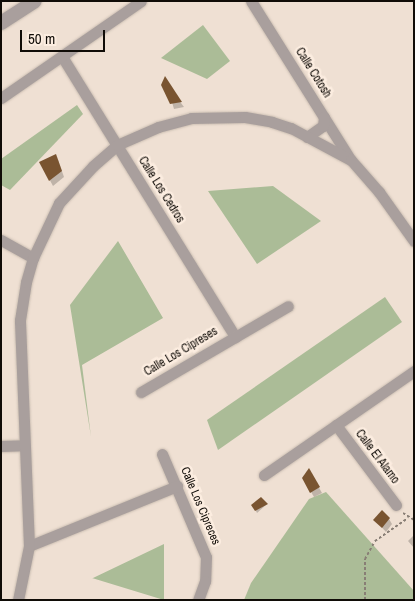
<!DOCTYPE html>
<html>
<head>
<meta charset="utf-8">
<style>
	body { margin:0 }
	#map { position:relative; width:415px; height:601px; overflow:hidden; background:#efe0d3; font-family:"Archivo Narrow",sans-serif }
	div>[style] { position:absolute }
	.green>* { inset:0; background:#abbc97 }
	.shadow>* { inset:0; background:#0003 }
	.building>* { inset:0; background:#795430 }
	.path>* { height:2px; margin-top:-1px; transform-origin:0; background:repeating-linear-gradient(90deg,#887e75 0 2.5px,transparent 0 5px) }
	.roads { filter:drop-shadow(0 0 1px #cbbeb2) drop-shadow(0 0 1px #cbbeb2) }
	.minor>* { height:11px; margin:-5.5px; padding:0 5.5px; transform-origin:5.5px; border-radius:5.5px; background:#a99f9d }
	.tertiary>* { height:14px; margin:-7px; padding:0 7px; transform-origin:7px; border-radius:7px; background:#a99f9d }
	span { translate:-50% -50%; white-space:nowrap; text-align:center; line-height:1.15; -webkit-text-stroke:5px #fcede0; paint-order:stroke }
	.street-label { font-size:12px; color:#100c07 }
	.frame { position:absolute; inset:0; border:2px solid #100c07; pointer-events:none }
	.scale { position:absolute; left:20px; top:30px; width:85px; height:22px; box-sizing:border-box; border:2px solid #100c07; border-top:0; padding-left:6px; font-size:15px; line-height:18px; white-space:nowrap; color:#100c07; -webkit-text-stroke:4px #fcede0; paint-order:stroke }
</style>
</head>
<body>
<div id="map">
	<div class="green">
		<div style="clip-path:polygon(203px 25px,230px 61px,207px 79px,161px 58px)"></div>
		<div style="clip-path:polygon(77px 105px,83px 114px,10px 190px,1px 185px,1px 159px)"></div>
		<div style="clip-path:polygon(273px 186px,321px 221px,257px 264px,208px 191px)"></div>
		<div style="clip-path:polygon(118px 241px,163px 318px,82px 365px,91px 437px,70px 305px)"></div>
		<div style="clip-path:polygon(385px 297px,402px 322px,218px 450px,207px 420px)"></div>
		<div style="clip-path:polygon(326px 492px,414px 591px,414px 600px,244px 600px,251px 583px,309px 499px)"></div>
		<div style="clip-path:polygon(164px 544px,164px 600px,92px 578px,93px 578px)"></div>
	</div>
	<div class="shadow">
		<div style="clip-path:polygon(165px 79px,181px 103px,184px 107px,174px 109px)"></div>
		<div style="clip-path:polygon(58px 160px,64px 177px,53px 186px,40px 162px)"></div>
		<div style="clip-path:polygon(312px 475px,322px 493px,314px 497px,303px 478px)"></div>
		<div style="clip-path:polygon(267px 504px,257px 513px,253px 505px)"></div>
		<div style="clip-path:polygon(389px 519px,392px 524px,386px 532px,375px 520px)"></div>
		<div style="clip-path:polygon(414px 535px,414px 548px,408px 541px)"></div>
	</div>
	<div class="building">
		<div style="clip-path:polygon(165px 76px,182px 102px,170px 104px,161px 85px)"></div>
		<div style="clip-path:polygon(56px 154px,62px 171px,49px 181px,39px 162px)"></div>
		<div style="clip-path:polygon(309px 468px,320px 487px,310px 493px,302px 478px)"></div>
		<div style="clip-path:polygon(261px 497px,268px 504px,255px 511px,251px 505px)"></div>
		<div style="clip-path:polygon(382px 510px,390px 518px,382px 528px,373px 520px)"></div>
	</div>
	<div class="path">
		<div style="left:403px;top:513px;width:13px;rotate:32deg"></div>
		<div style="left:365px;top:600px;width:41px;rotate:-90deg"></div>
		<div style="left:365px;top:559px;width:21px;rotate:-61deg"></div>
		<div style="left:375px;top:541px;width:40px;rotate:-34.9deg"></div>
	</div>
	<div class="roads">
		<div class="minor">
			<div style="left:251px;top:1px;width:186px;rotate:57.9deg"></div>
			<div style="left:63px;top:58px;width:328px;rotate:58.3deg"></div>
			<div style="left:1px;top:98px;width:170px;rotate:-34.7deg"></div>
			<div style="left:307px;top:137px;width:19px;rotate:-35deg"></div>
			<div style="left:323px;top:126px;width:9px;rotate:-84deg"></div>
			<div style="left:1px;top:240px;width:37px;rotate:29deg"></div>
			<div style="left:141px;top:392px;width:170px;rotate:-30.3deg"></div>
			<div style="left:336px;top:425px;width:100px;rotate:53.1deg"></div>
			<div style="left:1px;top:446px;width:23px;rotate:-2deg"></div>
			<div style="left:162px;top:454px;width:112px;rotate:66.9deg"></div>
			<div style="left:206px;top:557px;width:24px;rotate:92deg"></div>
			<div style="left:205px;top:581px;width:20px;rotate:110deg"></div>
			<div style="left:264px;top:475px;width:183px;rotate:-34.7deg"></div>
			<div style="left:29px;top:546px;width:160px;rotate:-22.1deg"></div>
			<div style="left:18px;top:600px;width:55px;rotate:-78.5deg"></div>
			<div style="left:29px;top:546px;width:226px;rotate:-92.3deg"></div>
			<div style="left:20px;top:320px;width:38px;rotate:-81deg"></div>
			<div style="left:26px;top:282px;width:25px;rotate:-74deg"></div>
			<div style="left:33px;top:258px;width:61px;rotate:-64.7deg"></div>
			<div style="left:59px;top:203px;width:50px;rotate:-47.4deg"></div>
			<div style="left:93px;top:166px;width:32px;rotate:-41deg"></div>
			<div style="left:117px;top:145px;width:45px;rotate:-23.7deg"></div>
			<div style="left:158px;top:127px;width:34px;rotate:-15deg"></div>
			<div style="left:191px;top:118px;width:54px;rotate:-1.1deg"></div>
			<div style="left:245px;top:117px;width:27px;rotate:10deg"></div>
			<div style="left:272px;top:122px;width:20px;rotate:18deg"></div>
			<div style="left:291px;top:128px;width:68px;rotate:28.1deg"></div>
			<div style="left:351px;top:160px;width:43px;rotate:48.8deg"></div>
			<div style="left:379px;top:192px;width:60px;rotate:54.5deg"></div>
		</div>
		<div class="tertiary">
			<div style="left:1px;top:23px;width:40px;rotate:-32.9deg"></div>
		</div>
	</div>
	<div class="street-label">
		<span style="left:313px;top:73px;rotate:58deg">Calle Cotosh</span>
		<span style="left:161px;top:190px;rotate:58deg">Calle Los Cedros</span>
		<span style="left:181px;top:352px;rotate:-31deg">Calle Los Cipreses</span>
		<span style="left:377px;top:457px;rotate:53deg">Calle El Alamo</span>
		<span style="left:200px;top:506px;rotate:67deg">Calle Los Cipreces</span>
	</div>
	<div class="frame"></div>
	<div class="scale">50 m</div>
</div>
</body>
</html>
